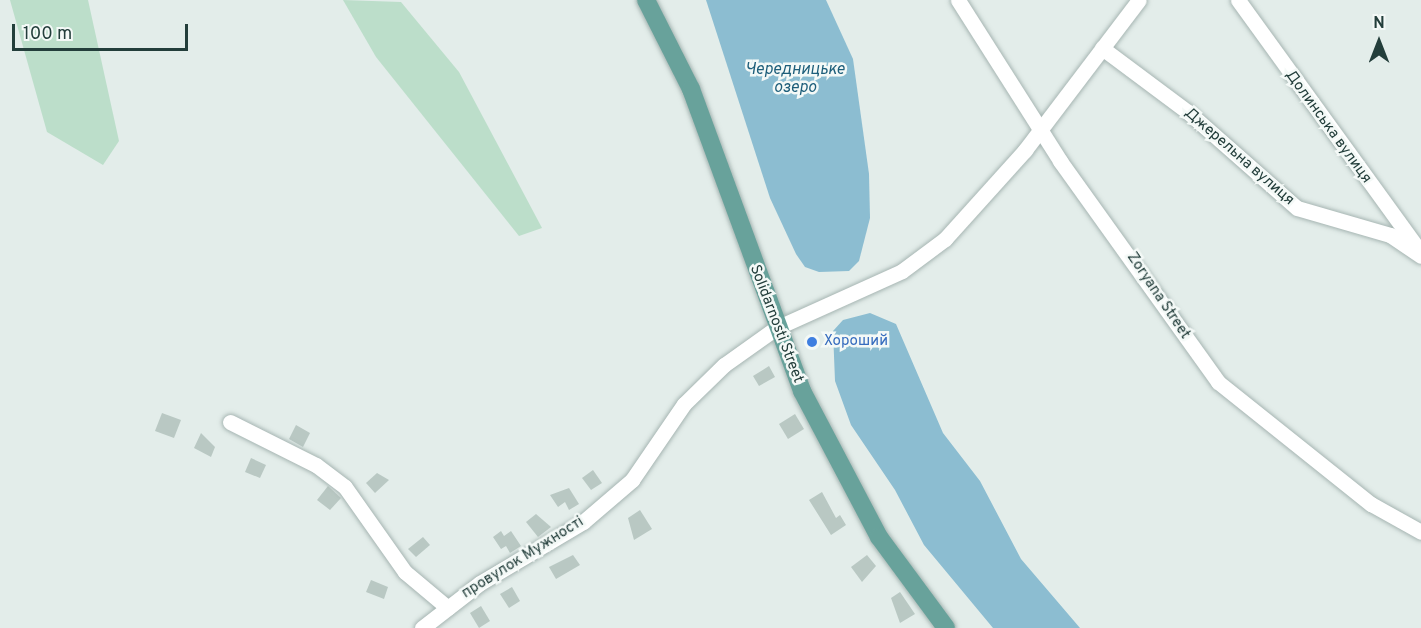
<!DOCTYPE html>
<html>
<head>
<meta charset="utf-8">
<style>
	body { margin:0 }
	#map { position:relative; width:1421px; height:628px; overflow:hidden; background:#e3edea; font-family:Overpass,sans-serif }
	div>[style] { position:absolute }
	.green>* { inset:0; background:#bcdeca }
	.water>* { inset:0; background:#8cbdd1 }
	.building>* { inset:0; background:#b9c8c3 }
	.roads { filter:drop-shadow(0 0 2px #a6b5b2) drop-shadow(0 0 2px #a6b5b2) }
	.minor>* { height:15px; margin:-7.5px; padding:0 7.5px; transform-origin:7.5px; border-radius:7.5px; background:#fff }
	.major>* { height:18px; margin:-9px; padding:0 9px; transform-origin:9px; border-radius:9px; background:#68a29b }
	.dots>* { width:16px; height:16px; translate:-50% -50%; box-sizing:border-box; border:3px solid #f4f9f7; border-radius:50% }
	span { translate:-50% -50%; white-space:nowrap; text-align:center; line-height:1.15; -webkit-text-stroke:5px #f4f9f7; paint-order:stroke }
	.street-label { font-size:15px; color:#233e3b }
	.shop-label { font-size:15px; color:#366cbe }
	.left { translate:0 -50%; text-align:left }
	.water-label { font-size:16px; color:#1d5e7a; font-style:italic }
	.north { position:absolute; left:1349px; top:12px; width:60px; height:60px; -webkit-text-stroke:4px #f4f9f7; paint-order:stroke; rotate:0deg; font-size:16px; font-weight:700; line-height:24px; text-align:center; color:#233e3b }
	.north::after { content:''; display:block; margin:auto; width:21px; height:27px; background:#233e3b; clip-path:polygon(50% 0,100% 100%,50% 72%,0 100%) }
	.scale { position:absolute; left:12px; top:24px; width:176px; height:27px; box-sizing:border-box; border:3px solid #233e3b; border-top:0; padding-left:8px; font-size:18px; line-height:21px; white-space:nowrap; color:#233e3b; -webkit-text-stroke:4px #f4f9f7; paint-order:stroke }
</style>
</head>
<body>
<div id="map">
	<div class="green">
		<div style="clip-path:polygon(10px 0,88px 0,119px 141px,103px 165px,47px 132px)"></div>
		<div style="clip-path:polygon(343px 0,401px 2px,459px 72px,542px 228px,519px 236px,376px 57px)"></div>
	</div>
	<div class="water">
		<div style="clip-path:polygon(706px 0,826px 0,853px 59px,869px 174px,870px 218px,859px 261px,849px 271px,819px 272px,805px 267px,796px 254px,770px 198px)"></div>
		<div style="clip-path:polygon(870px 313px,896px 324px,943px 433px,980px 481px,1021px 559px,1080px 628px,993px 628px,924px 545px,895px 490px,851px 425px,835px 381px,833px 331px,843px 320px)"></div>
	</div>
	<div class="building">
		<div style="clip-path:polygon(769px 366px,775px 377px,759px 386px,753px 376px)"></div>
		<div style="clip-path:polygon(162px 413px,181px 420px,174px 438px,155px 431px)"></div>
		<div style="clip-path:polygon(795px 414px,804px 429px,788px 439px,779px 424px)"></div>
		<div style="clip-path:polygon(296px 425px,310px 433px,303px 447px,289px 439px)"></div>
		<div style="clip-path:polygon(201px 433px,215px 447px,211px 457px,194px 448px)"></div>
		<div style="clip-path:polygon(251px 458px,266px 465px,260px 478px,245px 472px)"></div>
		<div style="clip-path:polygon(593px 470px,602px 483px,591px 490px,582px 478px)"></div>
		<div style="clip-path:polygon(377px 473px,389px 480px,375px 493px,366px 483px)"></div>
		<div style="clip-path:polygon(328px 486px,341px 498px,330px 510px,317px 500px)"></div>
		<div style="clip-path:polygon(569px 488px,579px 504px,569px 510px,565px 502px,558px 507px,550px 495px)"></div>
		<div style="clip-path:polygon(822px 492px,836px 518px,840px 515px,846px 525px,831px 535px,809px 500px)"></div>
		<div style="clip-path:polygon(640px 510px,652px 529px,634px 540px,628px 518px)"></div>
		<div style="clip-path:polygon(536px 514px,551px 527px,538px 537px,526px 522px)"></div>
		<div style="clip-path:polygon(501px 531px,504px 536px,511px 531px,521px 546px,510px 553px,506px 546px,501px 549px,493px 537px)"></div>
		<div style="clip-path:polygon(423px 537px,430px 545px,416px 557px,408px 549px)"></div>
		<div style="clip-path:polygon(573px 555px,580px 565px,556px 579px,549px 567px)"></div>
		<div style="clip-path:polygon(867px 555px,876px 566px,862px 582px,851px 567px)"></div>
		<div style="clip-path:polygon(371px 580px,388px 587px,384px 599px,366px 592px)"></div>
		<div style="clip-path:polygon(512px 587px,520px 601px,509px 608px,500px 594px)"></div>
		<div style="clip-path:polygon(900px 592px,915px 614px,900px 623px,891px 598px)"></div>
		<div style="clip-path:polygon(481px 606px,490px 621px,479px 628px,470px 613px)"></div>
	</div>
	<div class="roads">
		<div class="minor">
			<div style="left:958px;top:0;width:191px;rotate:57.6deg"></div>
			<div style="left:1060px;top:161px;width:272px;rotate:54.4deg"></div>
			<div style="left:1218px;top:382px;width:196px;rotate:38.6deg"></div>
			<div style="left:1371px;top:504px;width:57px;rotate:29.2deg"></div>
			<div style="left:1238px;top:0;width:305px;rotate:54.1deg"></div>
			<div style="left:1102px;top:48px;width:107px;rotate:36.7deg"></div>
			<div style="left:1188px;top:112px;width:145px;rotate:41.4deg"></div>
			<div style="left:1297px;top:208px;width:97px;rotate:16.2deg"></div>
			<div style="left:1390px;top:235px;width:37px;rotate:34deg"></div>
			<div style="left:230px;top:422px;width:96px;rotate:26.6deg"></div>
			<div style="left:316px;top:465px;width:36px;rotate:37deg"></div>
			<div style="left:345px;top:487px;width:104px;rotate:54.8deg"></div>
			<div style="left:405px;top:572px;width:56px;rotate:39.9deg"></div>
			<div style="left:422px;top:628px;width:73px;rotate:-37.8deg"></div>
			<div style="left:480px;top:583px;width:120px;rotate:-30.6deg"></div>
			<div style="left:583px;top:522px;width:65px;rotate:-40.6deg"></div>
			<div style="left:632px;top:480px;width:92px;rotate:-55.6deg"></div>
			<div style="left:684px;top:404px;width:56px;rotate:-44.3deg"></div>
			<div style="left:724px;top:365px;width:64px;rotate:-35.4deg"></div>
			<div style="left:776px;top:328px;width:138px;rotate:-24.3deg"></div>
			<div style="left:902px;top:271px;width:54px;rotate:-36.7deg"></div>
			<div style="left:945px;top:239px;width:120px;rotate:-48deg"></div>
			<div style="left:1025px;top:150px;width:188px;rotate:-52.8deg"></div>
		</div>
		<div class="major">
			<div style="left:646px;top:0;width:100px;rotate:63.2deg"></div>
			<div style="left:691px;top:89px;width:322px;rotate:69.8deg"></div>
			<div style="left:802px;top:391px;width:165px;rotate:62.2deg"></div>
			<div style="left:879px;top:537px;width:113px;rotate:53.6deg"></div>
		</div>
	</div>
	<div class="dots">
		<div style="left:812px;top:342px;background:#3f7fe0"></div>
	</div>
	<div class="street-label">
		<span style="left:1328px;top:127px;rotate:54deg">Долинська вулиця</span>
		<span style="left:1239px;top:157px;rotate:41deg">Джерельна вулиця</span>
		<span style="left:1158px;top:296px;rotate:56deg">Zoryana Street</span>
		<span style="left:776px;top:324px;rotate:69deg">Solidarnosti Street</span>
		<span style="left:523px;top:558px;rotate:-32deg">провулок Мужності</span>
	</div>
	<div class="shop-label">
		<span class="left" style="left:824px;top:342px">Хороший</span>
	</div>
	<div class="water-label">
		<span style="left:795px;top:79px">Чередницьке<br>озеро</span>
	</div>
	<div class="north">N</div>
	<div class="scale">100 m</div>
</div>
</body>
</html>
